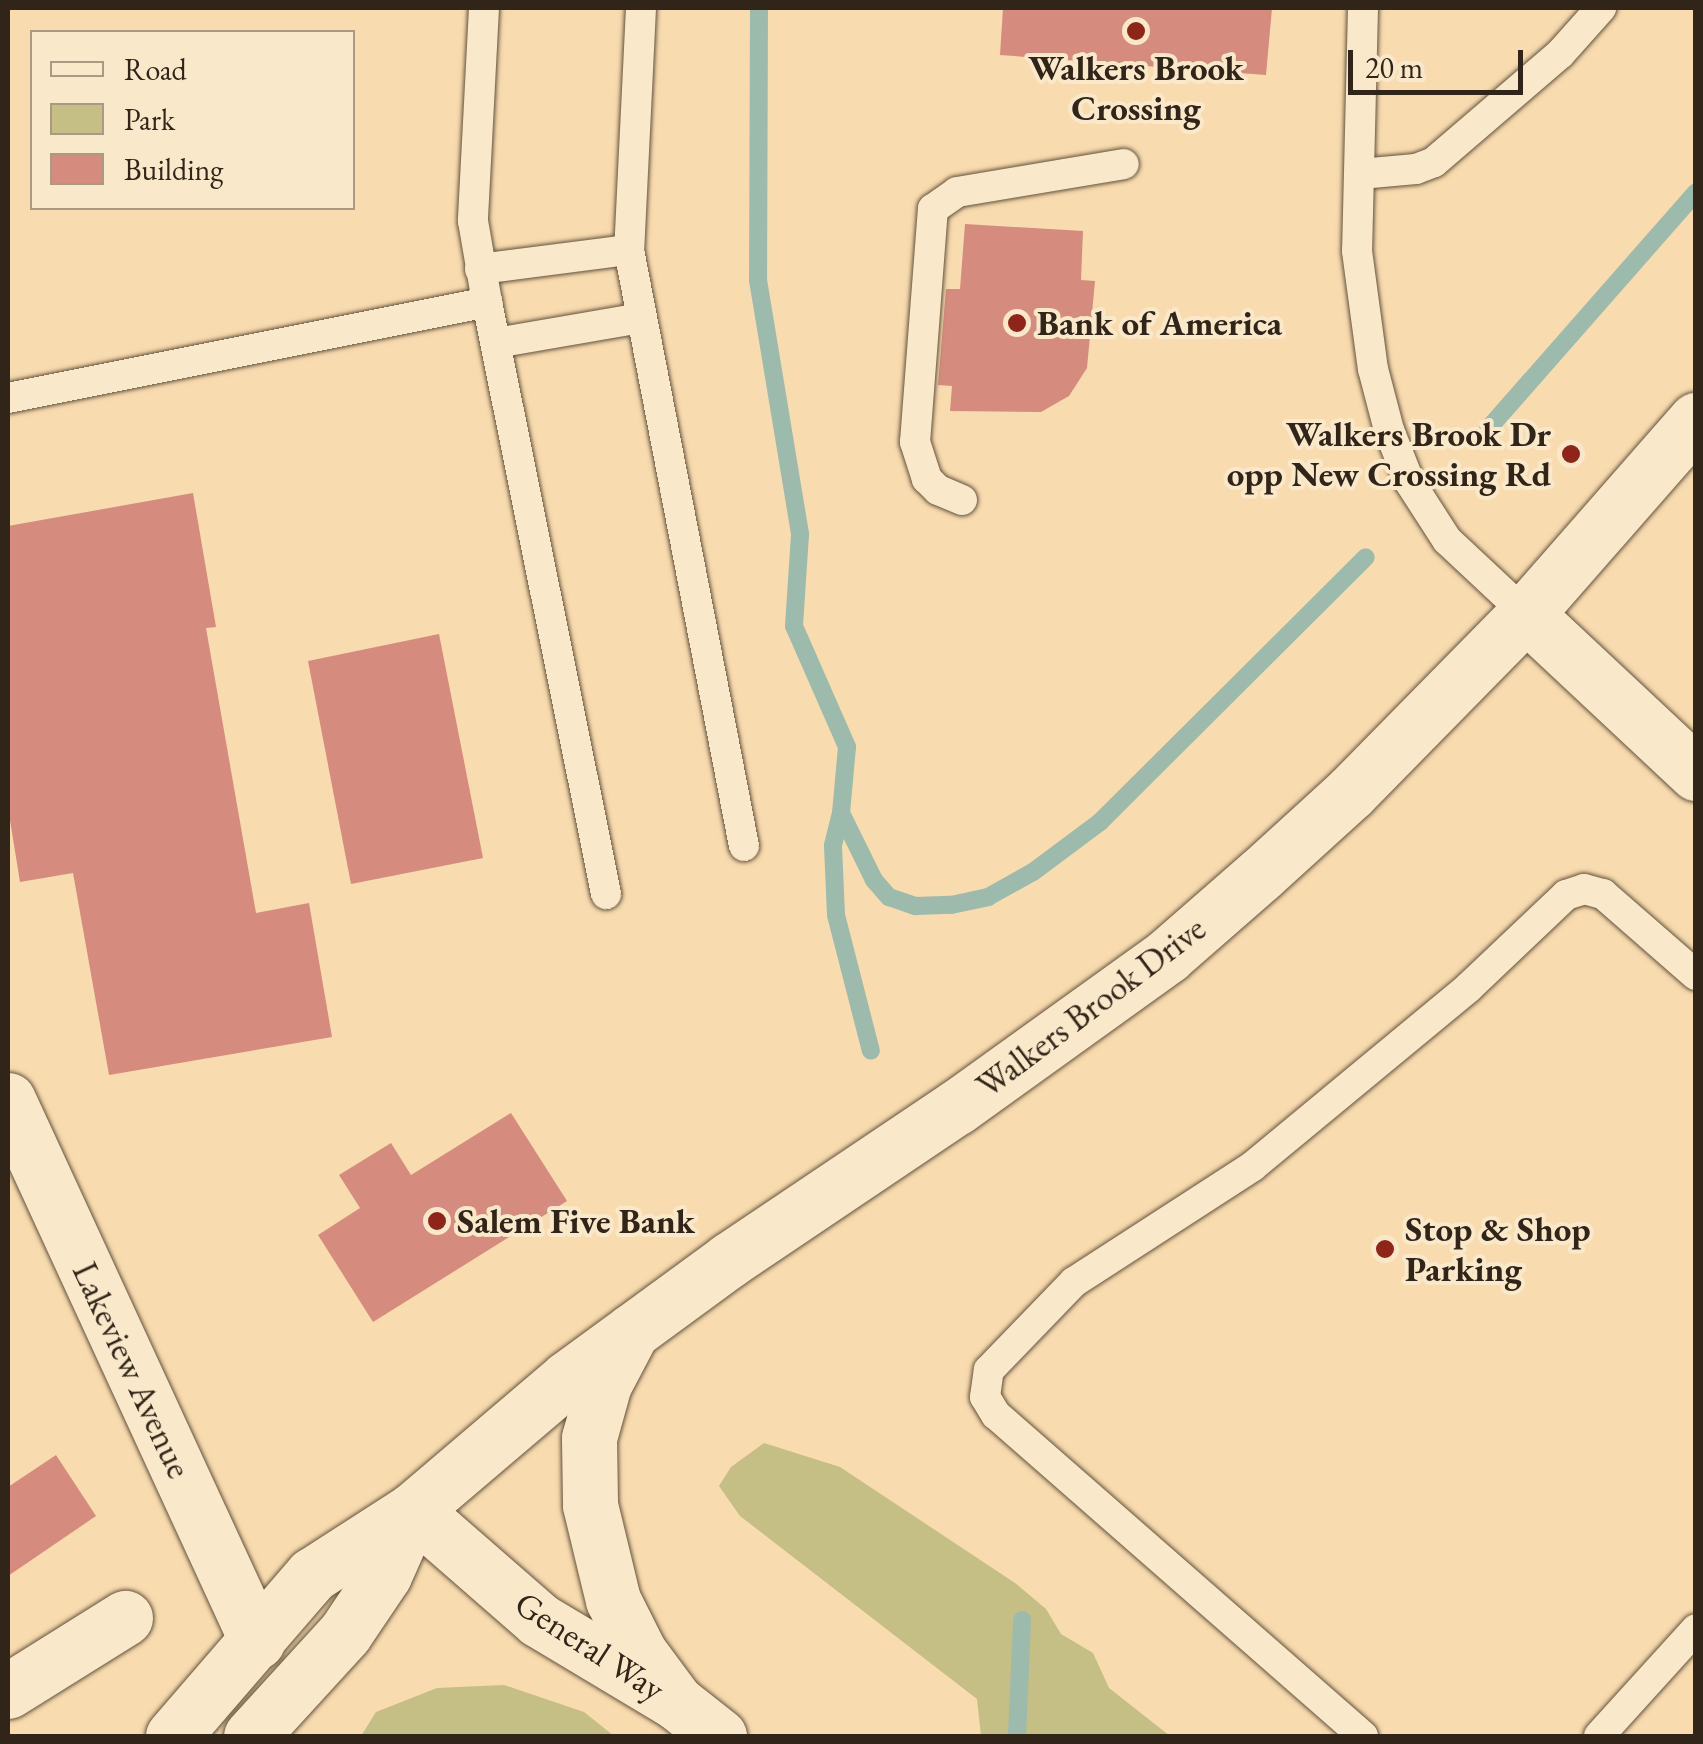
<!DOCTYPE html>
<html>
<head>
<meta charset="utf-8">
<style>
	body { margin:0 }
	#map { position:relative; width:1703px; height:1744px; overflow:hidden; background:#f8dbae; font-family:"EB Garamond",serif }
	div>[style] { position:absolute }
	.green>* { inset:0; background:#c5be85 }
	.stream>* { height:18px; margin:-9px; padding:0 9px; transform-origin:9px; border-radius:9px; background:#9dbbac }
	.building>* { inset:0; background:#d58c7e }
	.roads { filter:drop-shadow(0 0 2px #63523e) drop-shadow(0 0 2px #63523e) }
	.lane>* { height:30px; margin:-15px; padding:0 15px; transform-origin:15px; border-radius:15px; background:#fae8ca }
	.street>* { height:55px; margin:-27.5px; padding:0 27.5px; transform-origin:27.5px; border-radius:27.5px; background:#fae8ca }
	.secondary>* { height:55px; margin:-27.5px; padding:0 27.5px; transform-origin:27.5px; border-radius:27.5px; background:#fae8ca }
	.dots>* { width:28px; height:28px; translate:-50% -50%; box-sizing:border-box; border:5px solid #fae8ca; border-radius:50% }
	span { translate:-50% -50%; white-space:nowrap; text-align:center; line-height:1.15; -webkit-text-stroke:8px #fae8ca; paint-order:stroke }
	.poi-label { font-size:35px; color:#312419; font-weight:700 }
	.left { translate:0 -50%; text-align:left }
	.right { translate:-100% -50%; text-align:right }
	.street-label { font-size:35px; color:#312419 }
	.frame { position:absolute; inset:0; border:10px solid #312419; pointer-events:none }
	.legend { position:absolute; left:30px; top:30px; width:325px; height:180px; box-sizing:border-box; background:#fae8ca; border:2px solid #aa9a83; margin:0; padding:12px 18px; list-style:none; font-size:30px; color:#312419 }
	.legend li { display:flex; align-items:center; gap:20px; height:50px }
	.legend b { width:50px; border:2px solid #aa9a83 }
	.scale { position:absolute; left:1348px; top:50px; width:175px; height:45px; box-sizing:border-box; border:5px solid #312419; border-top:0; padding-left:12px; font-size:30px; line-height:35px; white-space:nowrap; color:#312419; -webkit-text-stroke:8px #fae8ca; paint-order:stroke }
</style>
</head>
<body>
<div id="map">
	<div class="green">
		<div style="clip-path:polygon(764px 1443px,840px 1467px,1015px 1583px,1046px 1609px,1061px 1634px,1093px 1653px,1109px 1688px,1170px 1736px,981px 1736px,977px 1699px,740px 1516px,719px 1486px,731px 1467px)"></div>
		<div style="clip-path:polygon(504px 1685px,584px 1712px,614px 1736px,361px 1736px,376px 1712px,437px 1688px)"></div>
	</div>
	<div class="stream">
		<div style="left:759px;top:8px;width:272px;rotate:90.2deg"></div>
		<div style="left:758px;top:280px;width:258px;rotate:80.6deg"></div>
		<div style="left:800px;top:535px;width:91px;rotate:93.8deg"></div>
		<div style="left:794px;top:626px;width:132px;rotate:66.3deg"></div>
		<div style="left:847px;top:747px;width:66px;rotate:95.2deg"></div>
		<div style="left:841px;top:813px;width:75px;rotate:63.8deg"></div>
		<div style="left:874px;top:880px;width:23px;rotate:49deg"></div>
		<div style="left:889px;top:897px;width:28px;rotate:19deg"></div>
		<div style="left:915px;top:906px;width:36px;rotate:-2deg"></div>
		<div style="left:951px;top:905px;width:38px;rotate:-12deg"></div>
		<div style="left:988px;top:897px;width:51px;rotate:-29.1deg"></div>
		<div style="left:1033px;top:872px;width:84px;rotate:-36.7deg"></div>
		<div style="left:1100px;top:822px;width:375px;rotate:-44.9deg"></div>
		<div style="left:1488px;top:429px;width:315px;rotate:-48.7deg"></div>
		<div style="left:841px;top:813px;width:34px;rotate:104deg"></div>
		<div style="left:833px;top:846px;width:69px;rotate:87.5deg"></div>
		<div style="left:836px;top:915px;width:140px;rotate:75.6deg"></div>
		<div style="left:1017px;top:1736px;width:116px;rotate:-87.5deg"></div>
	</div>
	<div class="building">
		<div style="clip-path:polygon(1003px 8px,1272px 8px,1266px 75px,1000px 55px)"></div>
		<div style="clip-path:polygon(965px 224px,1083px 231px,1081px 280px,1095px 281px,1087px 368px,1069px 396px,1041px 412px,950px 411px,952px 386px,938px 385px,946px 289px,960px 289px)"></div>
		<div style="clip-path:polygon(193px 493px,216px 627px,206px 628px,256px 913px,309px 903px,332px 1037px,109px 1075px,73px 873px,20px 882px,8px 808px,8px 526px)"></div>
		<div style="clip-path:polygon(439px 634px,483px 858px,351px 884px,308px 661px)"></div>
		<div style="clip-path:polygon(511px 1113px,567px 1201px,373px 1322px,318px 1235px,360px 1208px,339px 1175px,391px 1143px,411px 1175px)"></div>
		<div style="clip-path:polygon(56px 1455px,96px 1516px,8px 1576px,8px 1487px)"></div>
	</div>
	<div class="roads">
		<div class="lane">
			<div style="left:484px;top:8px;width:213px;rotate:93deg"></div>
			<div style="left:473px;top:221px;width:82px;rotate:80.2deg"></div>
			<div style="left:641px;top:8px;width:242px;rotate:92.8deg"></div>
			<div style="left:629px;top:250px;width:607px;rotate:79.08deg"></div>
			<div style="left:1363px;top:8px;width:243px;rotate:91.4deg"></div>
			<div style="left:1357px;top:251px;width:119px;rotate:82.3deg"></div>
			<div style="left:1373px;top:369px;width:63px;rotate:75.3deg"></div>
			<div style="left:1389px;top:430px;width:55px;rotate:68.6deg"></div>
			<div style="left:1409px;top:481px;width:70px;rotate:57.2deg"></div>
			<div style="left:1447px;top:540px;width:108px;rotate:43.1deg"></div>
			<div style="left:1360px;top:174px;width:56px;rotate:-5.1deg"></div>
			<div style="left:1416px;top:169px;width:19px;rotate:-21deg"></div>
			<div style="left:1434px;top:162px;width:166px;rotate:-40.6deg"></div>
			<div style="left:1560px;top:54px;width:62px;rotate:-48.3deg"></div>
			<div style="left:480px;top:269px;width:150px;rotate:-7.3deg"></div>
			<div style="left:496px;top:343px;width:147px;rotate:-9.8deg"></div>
			<div style="left:8px;top:398px;width:489px;rotate:-11.3deg"></div>
			<div style="left:487px;top:302px;width:604px;rotate:78.63deg"></div>
			<div style="left:962px;top:500px;width:26px;rotate:-157deg"></div>
			<div style="left:938px;top:490px;width:16px;rotate:-135deg"></div>
			<div style="left:927px;top:479px;width:39px;rotate:-108deg"></div>
			<div style="left:915px;top:442px;width:234px;rotate:-85.6deg"></div>
			<div style="left:933px;top:209px;width:29px;rotate:-35deg"></div>
			<div style="left:957px;top:192px;width:169px;rotate:-9.5deg"></div>
			<div style="left:1363px;top:1736px;width:488px;rotate:-138.8deg"></div>
			<div style="left:996px;top:1415px;width:21px;rotate:-121deg"></div>
			<div style="left:985px;top:1397px;width:27px;rotate:-82deg"></div>
			<div style="left:989px;top:1370px;width:122px;rotate:-46deg"></div>
			<div style="left:1074px;top:1282px;width:213px;rotate:-32.9deg"></div>
			<div style="left:1253px;top:1166px;width:279px;rotate:-39.6deg"></div>
			<div style="left:1468px;top:988px;width:135px;rotate:-43.5deg"></div>
			<div style="left:1566px;top:895px;width:19px;rotate:-18deg"></div>
			<div style="left:1584px;top:889px;width:20px;rotate:15deg"></div>
			<div style="left:1603px;top:894px;width:123px;rotate:41.1deg"></div>
			<div style="left:1599px;top:1736px;width:144px;rotate:-47.8deg"></div>
		</div>
		<div class="street">
			<div style="left:8px;top:1100px;width:596px;rotate:65.29deg"></div>
			<div style="left:632px;top:1331px;width:60px;rotate:117.8deg"></div>
			<div style="left:604px;top:1384px;width:56px;rotate:105.5deg"></div>
			<div style="left:589px;top:1438px;width:67px;rotate:89.1deg"></div>
			<div style="left:590px;top:1505px;width:98px;rotate:76.4deg"></div>
			<div style="left:613px;top:1600px;width:58px;rotate:63.4deg"></div>
			<div style="left:639px;top:1652px;width:62px;rotate:53.5deg"></div>
			<div style="left:413px;top:1510px;width:167px;rotate:41.1deg"></div>
			<div style="left:539px;top:1620px;width:160px;rotate:30.9deg"></div>
			<div style="left:676px;top:1702px;width:55px;rotate:38.3deg"></div>
		</div>
		<div class="secondary">
			<div style="left:1526px;top:614px;width:233px;rotate:43.1deg"></div>
			<div style="left:8px;top:1691px;width:138px;rotate:-32deg"></div>
			<div style="left:173px;top:1736px;width:213px;rotate:-49.2deg"></div>
			<div style="left:312px;top:1575px;width:120px;rotate:-32.8deg"></div>
			<div style="left:413px;top:1510px;width:204px;rotate:-40.4deg"></div>
			<div style="left:568px;top:1378px;width:200px;rotate:-36.2deg"></div>
			<div style="left:729px;top:1260px;width:275px;rotate:-33.9deg"></div>
			<div style="left:957px;top:1107px;width:259px;rotate:-35.7deg"></div>
			<div style="left:1167px;top:956px;width:125px;rotate:-41.1deg"></div>
			<div style="left:1261px;top:874px;width:122px;rotate:-42.3deg"></div>
			<div style="left:1351px;top:792px;width:250px;rotate:-45.5deg"></div>
			<div style="left:1526px;top:614px;width:258px;rotate:-48.8deg"></div>
			<div style="left:251px;top:1736px;width:139px;rotate:-47.6deg"></div>
			<div style="left:345px;top:1633px;width:70px;rotate:-56.1deg"></div>
			<div style="left:384px;top:1575px;width:71px;rotate:-66deg"></div>
		</div>
	</div>
	<div class="dots">
		<div style="left:1136px;top:31px;background:#8f2418"></div>
		<div style="left:1017px;top:323px;background:#8f2418"></div>
		<div style="left:1571px;top:454px;background:#8f2418"></div>
		<div style="left:437px;top:1221px;background:#8f2418"></div>
		<div style="left:1385px;top:1249px;background:#8f2418"></div>
	</div>
	<div class="poi-label">
		<span style="left:1136px;top:88px">Walkers Brook<br>Crossing</span>
		<span class="left" style="left:1037px;top:323px">Bank of America</span>
		<span class="right" style="left:1551px;top:454px">Walkers Brook Dr<br>opp New Crossing Rd</span>
		<span class="left" style="left:457px;top:1221px">Salem Five Bank</span>
		<span class="left" style="left:1405px;top:1249px">Stop &amp; Shop<br>Parking</span>
	</div>
	<div class="street-label">
		<span style="left:1091px;top:1007px;rotate:-37deg">Walkers Brook Drive</span>
		<span style="left:132px;top:1370px;rotate:65deg">Lakeview Avenue</span>
		<span style="left:590px;top:1646px;rotate:33deg">General Way</span>
	</div>
	<div class="frame"></div>
	<ul class="legend">
	<li><b style="height:12px;background:#fae8ca"></b>Road</li>
	<li><b style="height:28px;background:#c5be85"></b>Park</li>
	<li><b style="height:28px;background:#d58c7e"></b>Building</li>
	</ul>
	<div class="scale">20 m</div>
</div>
</body>
</html>
